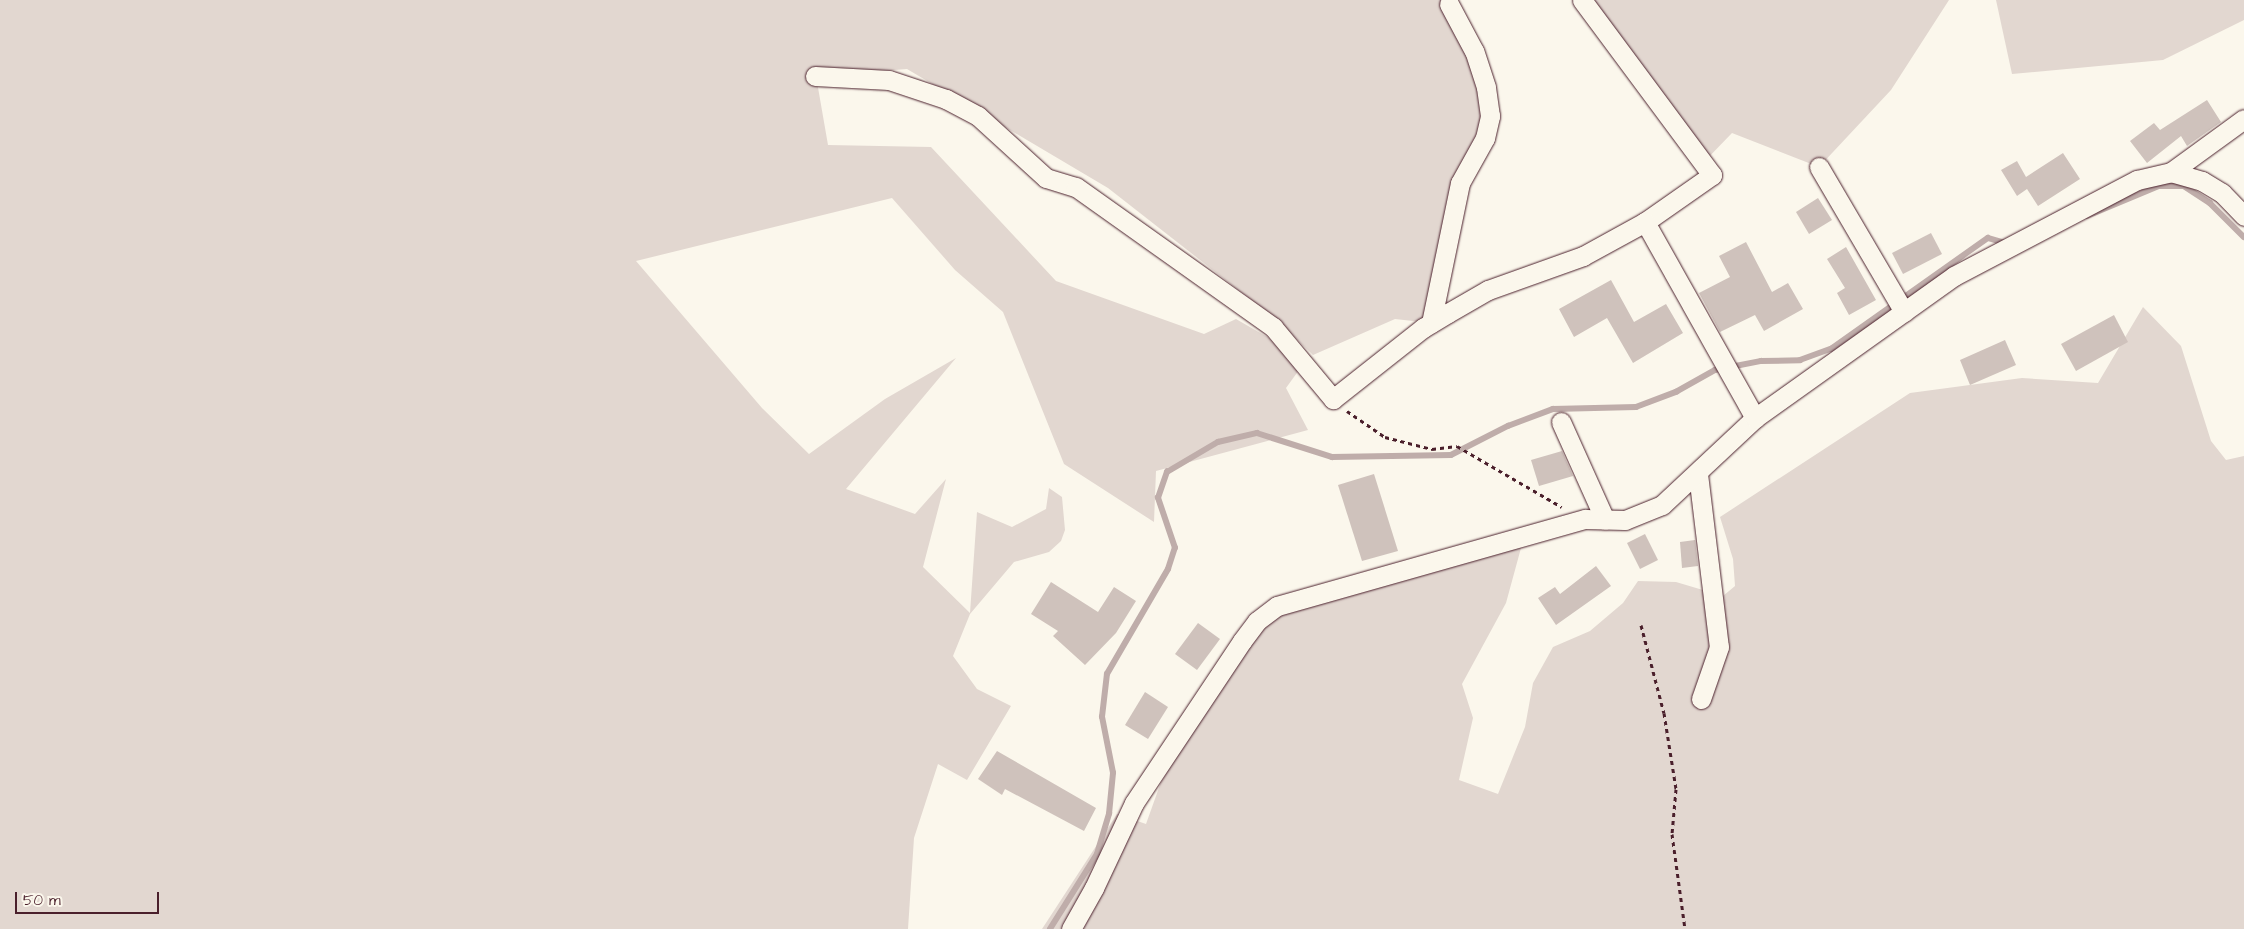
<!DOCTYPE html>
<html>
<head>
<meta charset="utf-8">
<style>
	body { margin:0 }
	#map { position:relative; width:2244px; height:929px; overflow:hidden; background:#fbf7ec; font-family:"Architects Daughter",sans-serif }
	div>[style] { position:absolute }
	.green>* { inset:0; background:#e2d7d0 }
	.stream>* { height:5.5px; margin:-2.75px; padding:0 2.75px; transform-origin:2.75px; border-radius:2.75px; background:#bfadaa }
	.building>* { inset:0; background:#cfc2bc }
	.path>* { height:3px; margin-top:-1.5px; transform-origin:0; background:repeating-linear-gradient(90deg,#4a1f2b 0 4px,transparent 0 8px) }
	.roads { filter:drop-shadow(0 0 1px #4a1f2b) drop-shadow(0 0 1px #4a1f2b) }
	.street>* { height:19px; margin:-9.5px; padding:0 9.5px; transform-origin:9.5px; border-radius:9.5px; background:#fbf7ec }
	span { translate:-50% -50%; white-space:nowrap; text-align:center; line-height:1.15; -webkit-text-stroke:5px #fbf7ec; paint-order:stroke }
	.scale { position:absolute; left:15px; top:892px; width:144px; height:22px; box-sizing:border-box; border:2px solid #4a1f2b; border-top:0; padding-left:6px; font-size:15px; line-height:18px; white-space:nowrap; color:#4a1f2b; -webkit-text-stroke:4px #fbf7ec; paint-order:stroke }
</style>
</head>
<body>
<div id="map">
	<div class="green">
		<div style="clip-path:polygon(0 0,1452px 0,1488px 96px,1449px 223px,1431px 323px,1395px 319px,1313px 355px,1278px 321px,1108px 188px,907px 69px,816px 76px,828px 145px,931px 147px,1056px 281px,1204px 334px,1236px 319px,1269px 338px,1299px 370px,1286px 388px,1308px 430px,1156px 471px,1154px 522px,1064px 464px,1003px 312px,955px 270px,892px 198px,636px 261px,762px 408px,809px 454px,885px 399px,956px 358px,846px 489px,915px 514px,946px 479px,923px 567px,970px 613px,977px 512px,1012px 527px,1046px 509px,1049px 488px,1062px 497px,1065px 530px,1061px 541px,1049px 552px,1014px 562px,970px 614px,953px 656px,977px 689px,1011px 706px,967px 780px,938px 764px,914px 838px,908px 929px,0 929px)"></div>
		<div style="clip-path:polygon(1586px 0,1949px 0,1891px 90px,1819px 167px,1732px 133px,1703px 163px)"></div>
		<div style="clip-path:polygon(1996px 0,2244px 0,2244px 20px,2163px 60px,2012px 74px)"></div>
		<div style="clip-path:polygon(2143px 307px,2181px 346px,2211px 441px,2226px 460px,2244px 456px,2244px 929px,1042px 929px,1117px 814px,1146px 824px,1161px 782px,1257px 621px,1524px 537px,1506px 603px,1462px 684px,1473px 718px,1459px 780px,1498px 794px,1525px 727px,1533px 683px,1553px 647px,1590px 631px,1623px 603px,1638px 581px,1676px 582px,1723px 596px,1735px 586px,1733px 559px,1720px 517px,1910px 393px,2022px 378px,2098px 383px)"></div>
	</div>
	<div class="stream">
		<div style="left:2087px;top:216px;width:78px;rotate:-22.6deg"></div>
		<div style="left:2159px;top:186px;width:25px"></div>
		<div style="left:2184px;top:186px;width:31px;rotate:33deg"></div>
		<div style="left:2210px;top:203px;width:48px;rotate:45deg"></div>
		<div style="left:1050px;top:929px;width:89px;rotate:-57.9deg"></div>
		<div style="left:1097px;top:854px;width:42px;rotate:-73.3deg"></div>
		<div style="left:1109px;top:814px;width:41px;rotate:-84.4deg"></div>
		<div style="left:1113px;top:773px;width:57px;rotate:-101.1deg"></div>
		<div style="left:1102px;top:717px;width:43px;rotate:-83.4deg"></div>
		<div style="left:1107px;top:674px;width:121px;rotate:-59.8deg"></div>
		<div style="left:1168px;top:569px;width:22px;rotate:-72deg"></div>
		<div style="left:1175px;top:548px;width:53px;rotate:-108.8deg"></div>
		<div style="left:1158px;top:498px;width:28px;rotate:-71deg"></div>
		<div style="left:1167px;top:472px;width:59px;rotate:-30.5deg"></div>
		<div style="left:1218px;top:442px;width:40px;rotate:-13deg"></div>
		<div style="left:1257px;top:433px;width:79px;rotate:17.7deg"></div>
		<div style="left:1332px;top:457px;width:119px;rotate:-1deg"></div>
		<div style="left:1451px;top:455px;width:64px;rotate:-27deg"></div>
		<div style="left:1508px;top:426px;width:48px;rotate:-20.7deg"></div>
		<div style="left:1553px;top:409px;width:83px;rotate:-1.4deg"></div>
		<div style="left:1636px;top:407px;width:43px;rotate:-20.6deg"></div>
		<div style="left:1676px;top:392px;width:45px;rotate:-29.4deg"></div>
		<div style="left:1715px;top:370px;width:47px;rotate:-11.1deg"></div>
		<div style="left:1761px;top:361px;width:39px;rotate:-1deg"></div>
		<div style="left:1800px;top:360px;width:33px;rotate:-20deg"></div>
		<div style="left:1831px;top:349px;width:192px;rotate:-35.3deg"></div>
		<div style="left:1988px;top:238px;width:19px;rotate:16deg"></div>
	</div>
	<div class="building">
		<div style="clip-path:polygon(2207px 100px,2221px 122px,2187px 146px,2181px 136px,2147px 163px,2130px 141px,2154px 123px,2160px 130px)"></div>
		<div style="clip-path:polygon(2063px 153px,2080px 179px,2038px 206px,2027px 189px,2017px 196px,2001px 170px,2017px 161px,2026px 177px)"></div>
		<div style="clip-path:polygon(1818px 198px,1832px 220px,1809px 234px,1796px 212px)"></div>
		<div style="clip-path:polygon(1931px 233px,1942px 254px,1903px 274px,1892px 253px)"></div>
		<div style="clip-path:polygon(1746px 242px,1772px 292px,1788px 283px,1803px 309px,1764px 331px,1755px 315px,1720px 332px,1699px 293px,1730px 277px,1719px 256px)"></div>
		<div style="clip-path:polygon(1846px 247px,1876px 300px,1849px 315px,1837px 293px,1845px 288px,1827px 259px)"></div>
		<div style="clip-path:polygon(1611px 280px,1634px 322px,1666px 304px,1683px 333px,1633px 363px,1607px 318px,1574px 337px,1559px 309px)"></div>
		<div style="clip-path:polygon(2114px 315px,2128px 342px,2076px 371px,2061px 344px)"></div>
		<div style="clip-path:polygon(2005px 340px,2016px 365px,1970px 385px,1960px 360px)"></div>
		<div style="clip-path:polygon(1562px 451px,1573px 476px,1539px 486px,1531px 460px)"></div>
		<div style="clip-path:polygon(1374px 474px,1398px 551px,1362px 561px,1338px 485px)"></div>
		<div style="clip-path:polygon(1645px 534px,1658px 560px,1640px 569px,1627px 543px)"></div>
		<div style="clip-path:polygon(1695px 540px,1698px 566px,1682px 568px,1680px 542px)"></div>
		<div style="clip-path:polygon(1596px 566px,1611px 586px,1556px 625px,1538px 598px,1555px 587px,1560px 594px)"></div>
		<div style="clip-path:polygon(1051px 582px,1098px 612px,1114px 587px,1136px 601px,1116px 633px,1085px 665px,1053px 636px,1058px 631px,1031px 614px)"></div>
		<div style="clip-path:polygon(1198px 623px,1220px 639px,1197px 670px,1175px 654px)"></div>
		<div style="clip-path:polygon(1145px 692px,1168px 707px,1148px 739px,1125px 725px)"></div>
		<div style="clip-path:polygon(997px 751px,1096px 808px,1084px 831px,1005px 789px,1002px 795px,978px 779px)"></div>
	</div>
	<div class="path">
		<div style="left:1347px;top:411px;width:46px;rotate:34.4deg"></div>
		<div style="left:1385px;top:437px;width:49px;rotate:14.3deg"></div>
		<div style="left:1432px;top:449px;width:25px;rotate:-7deg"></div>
		<div style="left:1457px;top:446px;width:121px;rotate:30.2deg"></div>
		<div style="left:1641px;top:625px;width:91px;rotate:75.4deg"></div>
		<div style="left:1664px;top:713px;width:77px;rotate:81deg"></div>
		<div style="left:1676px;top:789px;width:45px;rotate:95.1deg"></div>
		<div style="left:1672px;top:834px;width:96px;rotate:82.2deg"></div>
	</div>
	<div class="roads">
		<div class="street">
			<div style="left:815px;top:76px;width:74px;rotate:3.1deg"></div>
			<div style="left:889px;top:80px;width:60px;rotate:18.4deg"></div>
			<div style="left:946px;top:99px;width:36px;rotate:28deg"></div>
			<div style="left:978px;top:116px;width:92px;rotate:42.4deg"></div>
			<div style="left:1046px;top:178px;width:31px;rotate:17deg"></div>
			<div style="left:1076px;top:187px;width:242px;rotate:35.4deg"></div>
			<div style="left:1273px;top:327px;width:94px;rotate:50.2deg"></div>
			<div style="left:1333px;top:399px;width:115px;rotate:-38.3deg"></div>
			<div style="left:1423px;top:328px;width:29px;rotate:-31deg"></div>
			<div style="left:1448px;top:313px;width:46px;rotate:-29.9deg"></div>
			<div style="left:1488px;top:290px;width:101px;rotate:-19.7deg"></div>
			<div style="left:1583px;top:256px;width:71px;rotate:-28.7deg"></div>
			<div style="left:1645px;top:222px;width:82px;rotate:-35deg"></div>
			<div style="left:1712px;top:175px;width:218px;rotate:-126.6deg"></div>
			<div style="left:1819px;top:167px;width:168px;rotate:59.6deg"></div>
			<div style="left:2171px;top:172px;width:90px;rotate:-36deg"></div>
			<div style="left:1645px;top:222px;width:225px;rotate:60.7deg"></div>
			<div style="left:1431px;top:323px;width:143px;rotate:-78.3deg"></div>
			<div style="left:1460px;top:183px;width:51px;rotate:-60.9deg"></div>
			<div style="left:1485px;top:138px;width:23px;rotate:-77deg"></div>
			<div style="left:1490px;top:116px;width:29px;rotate:-98deg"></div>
			<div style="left:1486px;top:87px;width:38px;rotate:-108deg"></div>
			<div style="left:1474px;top:51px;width:53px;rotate:-118deg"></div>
			<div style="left:1561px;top:422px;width:107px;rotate:65.8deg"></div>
			<div style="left:1698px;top:474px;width:174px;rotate:83.1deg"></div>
			<div style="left:1719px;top:647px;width:55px;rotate:109.1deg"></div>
			<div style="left:1071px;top:929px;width:47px;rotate:-60.7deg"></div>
			<div style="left:1094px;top:888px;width:94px;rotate:-64.8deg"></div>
			<div style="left:1134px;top:803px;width:195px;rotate:-56.3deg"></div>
			<div style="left:1242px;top:641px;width:25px;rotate:-53deg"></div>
			<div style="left:1257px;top:621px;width:25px;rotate:-37deg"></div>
			<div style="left:1277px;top:606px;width:320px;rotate:-15.8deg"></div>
			<div style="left:1585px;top:519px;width:40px;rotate:1.4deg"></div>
			<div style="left:1625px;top:520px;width:40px;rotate:-22deg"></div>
			<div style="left:1662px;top:505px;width:127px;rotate:-43.1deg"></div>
			<div style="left:1755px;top:418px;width:244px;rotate:-35.5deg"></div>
			<div style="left:1954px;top:276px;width:207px;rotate:-27.7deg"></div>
			<div style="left:2137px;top:180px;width:35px;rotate:-13deg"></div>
			<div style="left:2171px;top:172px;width:32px;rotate:16deg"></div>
			<div style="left:2202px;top:181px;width:23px;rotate:31deg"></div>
			<div style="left:2222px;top:193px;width:32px;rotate:46deg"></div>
		</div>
	</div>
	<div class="scale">50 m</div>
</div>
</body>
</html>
